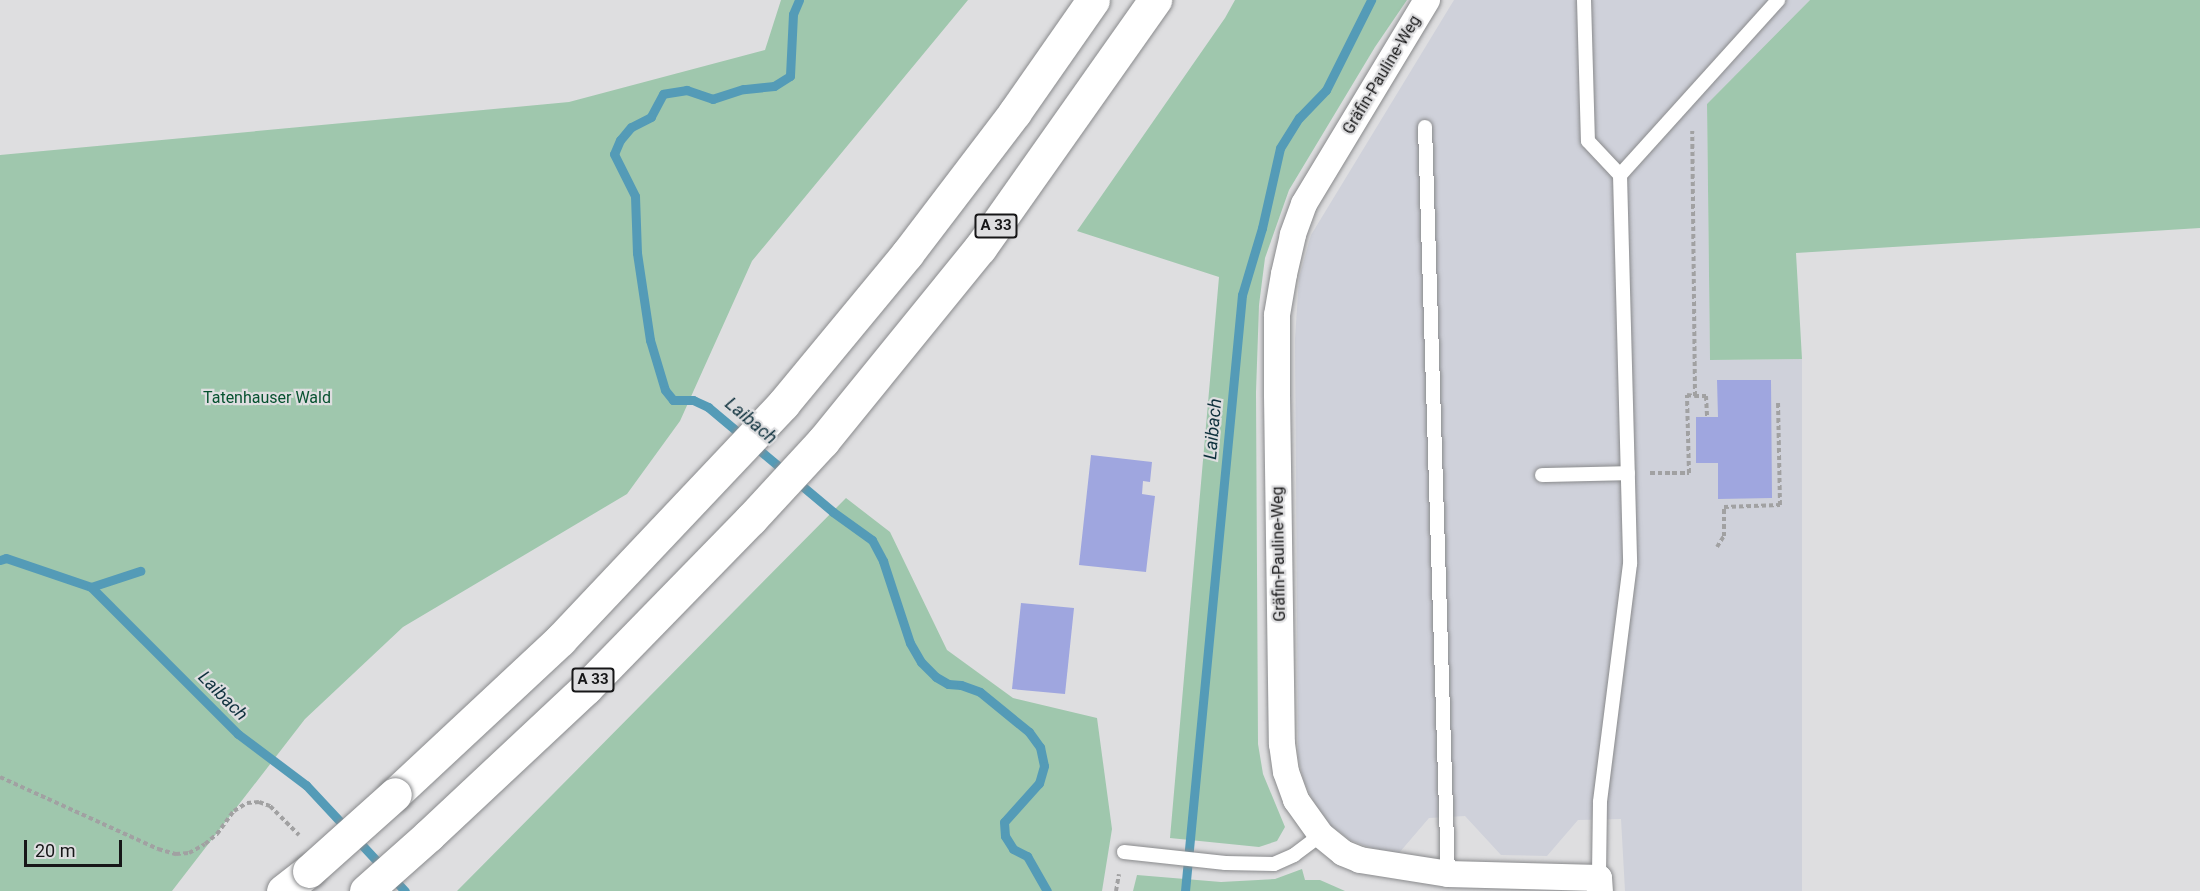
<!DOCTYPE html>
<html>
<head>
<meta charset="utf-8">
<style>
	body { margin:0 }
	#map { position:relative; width:2200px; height:891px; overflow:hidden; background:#dedee0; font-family:Roboto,sans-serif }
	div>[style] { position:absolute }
	.built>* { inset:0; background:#cfd1da }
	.green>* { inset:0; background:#9fc7ad }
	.stream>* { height:9px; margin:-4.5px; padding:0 4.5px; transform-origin:4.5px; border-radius:4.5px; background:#549bb7 }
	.building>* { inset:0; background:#9fa6df }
	.path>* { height:4px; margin-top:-2px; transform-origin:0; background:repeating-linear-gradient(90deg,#a1a1a2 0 4.5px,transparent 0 7.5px) }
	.roads { filter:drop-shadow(0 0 2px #898a8c) drop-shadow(0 0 2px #898a8c) }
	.lane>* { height:14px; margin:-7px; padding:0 7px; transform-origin:7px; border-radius:7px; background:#fff }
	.street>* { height:26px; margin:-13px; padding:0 13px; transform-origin:13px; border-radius:13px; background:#fff }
	.highway>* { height:33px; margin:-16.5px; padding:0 16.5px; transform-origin:16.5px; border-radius:16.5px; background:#fff }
	.bridges { filter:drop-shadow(0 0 2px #898a8c) drop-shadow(0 0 2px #898a8c) }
	.highway-bridge>* { height:33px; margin:-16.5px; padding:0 16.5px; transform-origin:16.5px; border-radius:16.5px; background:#fff }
	span { translate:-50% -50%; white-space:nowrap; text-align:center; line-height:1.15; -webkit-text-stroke:4.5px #dedee0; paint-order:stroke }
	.shield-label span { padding:2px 4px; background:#dedee0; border:2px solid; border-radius:4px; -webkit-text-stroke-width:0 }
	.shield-label { font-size:15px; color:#171718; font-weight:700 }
	.street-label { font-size:16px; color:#171718 }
	.park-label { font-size:16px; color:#075230 }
	.water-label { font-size:18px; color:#0f313d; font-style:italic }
	.scale { position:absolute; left:24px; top:840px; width:98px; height:27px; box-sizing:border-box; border:3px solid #171718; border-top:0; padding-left:8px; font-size:18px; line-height:21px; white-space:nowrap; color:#171718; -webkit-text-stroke:4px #dedee0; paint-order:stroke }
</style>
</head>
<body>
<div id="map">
	<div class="built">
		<div style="clip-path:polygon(1454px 0,1810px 0,1707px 104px,1710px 360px,1802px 359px,1802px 891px,1625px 891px,1621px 819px,1578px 820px,1547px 856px,1501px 855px,1465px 816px,1429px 818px,1399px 853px,1371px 848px,1350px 840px,1330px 825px,1315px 804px,1304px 782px,1298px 757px,1295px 339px,1299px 278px,1311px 235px)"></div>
	</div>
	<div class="green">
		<div style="clip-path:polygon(781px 0,968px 0,752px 261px,680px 421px,627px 494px,403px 627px,305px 719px,172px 891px,0 891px,0 155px,569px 102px,765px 50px)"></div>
		<div style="clip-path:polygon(1235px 0,1407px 0,1375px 47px,1289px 190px,1265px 258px,1259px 305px,1256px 392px,1258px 744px,1263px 774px,1285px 827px,1277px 841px,1259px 847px,1170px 838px,1219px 277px,1077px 231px,1225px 18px)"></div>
		<div style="clip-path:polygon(1810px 0,2200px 0,2200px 228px,1796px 253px,1802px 359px,1710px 360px,1707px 104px)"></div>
		<div style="clip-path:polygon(846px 498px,890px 532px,947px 650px,1013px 698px,1097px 718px,1112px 829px,1102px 891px,457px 891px)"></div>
		<div style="clip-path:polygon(1302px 869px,1305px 880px,1320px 880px,1345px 891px,1133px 891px,1137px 875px,1221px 882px,1275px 879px)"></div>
	</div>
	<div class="stream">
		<div style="left:799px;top:0;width:15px;rotate:113deg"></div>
		<div style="left:793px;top:14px;width:62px;rotate:92.8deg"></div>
		<div style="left:790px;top:76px;width:19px;rotate:148deg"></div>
		<div style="left:774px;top:86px;width:31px;rotate:174deg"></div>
		<div style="left:743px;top:89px;width:32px;rotate:162deg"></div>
		<div style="left:713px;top:99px;width:28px;rotate:-161deg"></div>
		<div style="left:687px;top:90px;width:24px;rotate:171deg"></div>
		<div style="left:663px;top:94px;width:26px;rotate:118deg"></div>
		<div style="left:651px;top:117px;width:22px;rotate:153deg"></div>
		<div style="left:631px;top:127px;width:17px;rotate:130deg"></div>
		<div style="left:620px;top:140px;width:15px;rotate:113deg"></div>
		<div style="left:614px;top:154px;width:47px;rotate:63.4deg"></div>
		<div style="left:635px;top:196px;width:57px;rotate:88deg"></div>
		<div style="left:637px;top:253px;width:88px;rotate:81.5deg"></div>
		<div style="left:650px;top:340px;width:52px;rotate:73.3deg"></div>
		<div style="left:665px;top:390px;width:13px;rotate:51deg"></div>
		<div style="left:673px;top:400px;width:20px"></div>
		<div style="left:693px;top:400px;width:17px;rotate:25deg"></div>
		<div style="left:708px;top:407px;width:163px;rotate:40deg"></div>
		<div style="left:833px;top:512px;width:48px;rotate:35.7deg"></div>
		<div style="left:872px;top:540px;width:24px;rotate:62deg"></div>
		<div style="left:883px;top:561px;width:86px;rotate:71.8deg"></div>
		<div style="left:910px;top:643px;width:22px;rotate:60deg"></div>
		<div style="left:921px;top:662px;width:21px;rotate:45deg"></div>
		<div style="left:936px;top:677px;width:14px;rotate:30deg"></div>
		<div style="left:948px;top:684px;width:13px;rotate:4deg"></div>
		<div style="left:961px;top:685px;width:20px;rotate:20deg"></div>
		<div style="left:980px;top:692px;width:63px;rotate:39.2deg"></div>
		<div style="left:1029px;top:732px;width:19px;rotate:54deg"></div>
		<div style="left:1040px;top:747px;width:19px;rotate:78deg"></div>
		<div style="left:1044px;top:766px;width:18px;rotate:106deg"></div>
		<div style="left:1039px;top:783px;width:52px;rotate:131.9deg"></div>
		<div style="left:1004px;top:822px;width:14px;rotate:86deg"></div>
		<div style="left:1005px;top:836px;width:15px;rotate:58deg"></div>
		<div style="left:1013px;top:849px;width:16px;rotate:27deg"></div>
		<div style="left:1027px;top:856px;width:40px;rotate:60.3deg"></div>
		<div style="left:0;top:560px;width:6px;rotate:-18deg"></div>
		<div style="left:6px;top:558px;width:90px;rotate:18.8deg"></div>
		<div style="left:91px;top:587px;width:208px;rotate:45deg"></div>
		<div style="left:238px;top:734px;width:85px;rotate:36.9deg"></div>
		<div style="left:306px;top:785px;width:145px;rotate:47deg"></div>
		<div style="left:91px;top:587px;width:52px;rotate:-18.1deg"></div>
		<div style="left:1185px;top:891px;width:599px;rotate:-84.54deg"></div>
		<div style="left:1242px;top:295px;width:70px;rotate:-73.4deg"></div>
		<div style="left:1262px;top:228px;width:82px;rotate:-77.3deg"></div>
		<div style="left:1280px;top:148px;width:36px;rotate:-58deg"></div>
		<div style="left:1299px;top:118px;width:39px;rotate:-46deg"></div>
		<div style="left:1326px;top:90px;width:101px;rotate:-63.4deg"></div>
	</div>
	<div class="building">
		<div style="clip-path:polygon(1717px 380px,1771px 380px,1772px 498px,1718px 499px,1718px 463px,1696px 463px,1696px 417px,1718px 417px)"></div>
		<div style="clip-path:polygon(1091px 455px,1152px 462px,1150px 482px,1143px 481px,1142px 494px,1155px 496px,1146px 572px,1079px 565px)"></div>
		<div style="clip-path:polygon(1021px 603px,1074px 608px,1065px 694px,1012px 689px)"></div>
	</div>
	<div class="path">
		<div style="left:1695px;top:396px;width:11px"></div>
		<div style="left:1706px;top:396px;width:21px;rotate:87deg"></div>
		<div style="left:1650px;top:473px;width:39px"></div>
		<div style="left:1689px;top:473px;width:78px;rotate:-91.5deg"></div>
		<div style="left:1687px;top:395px;width:8px;rotate:7deg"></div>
		<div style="left:1695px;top:396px;width:265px;rotate:-90.6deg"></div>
		<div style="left:1717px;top:547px;width:13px;rotate:-58deg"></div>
		<div style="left:1724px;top:536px;width:29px;rotate:-90deg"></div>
		<div style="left:1724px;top:507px;width:56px;rotate:-2deg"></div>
		<div style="left:1780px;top:505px;width:104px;rotate:-91.1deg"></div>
		<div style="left:0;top:777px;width:174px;rotate:24.5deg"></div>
		<div style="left:158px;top:849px;width:19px;rotate:16deg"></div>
		<div style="left:176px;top:854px;width:13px;rotate:-4deg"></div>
		<div style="left:189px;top:853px;width:18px;rotate:-29deg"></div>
		<div style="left:205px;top:844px;width:16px;rotate:-40deg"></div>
		<div style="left:217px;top:834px;width:29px;rotate:-54deg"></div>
		<div style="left:234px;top:811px;width:15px;rotate:-32deg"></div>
		<div style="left:247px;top:803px;width:12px;rotate:-5deg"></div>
		<div style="left:259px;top:802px;width:12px;rotate:20deg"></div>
		<div style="left:270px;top:806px;width:41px;rotate:45deg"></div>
		<div style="left:1116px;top:891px;width:17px;rotate:-80deg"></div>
	</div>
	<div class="roads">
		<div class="lane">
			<div style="left:1584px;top:0;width:141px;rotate:88.4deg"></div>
			<div style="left:1588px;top:141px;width:47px;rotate:46.7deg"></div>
			<div style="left:1620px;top:175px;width:389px;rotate:88.5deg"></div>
			<div style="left:1630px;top:564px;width:240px;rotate:97.2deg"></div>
			<div style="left:1600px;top:802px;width:76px;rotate:90.8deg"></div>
			<div style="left:1425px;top:127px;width:747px;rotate:88.24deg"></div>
			<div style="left:1620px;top:175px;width:236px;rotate:-47.9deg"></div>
			<div style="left:1542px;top:475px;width:86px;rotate:-1.3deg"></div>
			<div style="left:1124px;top:852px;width:102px;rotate:6.2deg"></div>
			<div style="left:1225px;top:863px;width:49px;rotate:1.2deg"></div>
			<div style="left:1274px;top:864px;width:22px;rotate:-24deg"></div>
			<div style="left:1294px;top:855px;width:34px;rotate:-37deg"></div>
		</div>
		<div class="street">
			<div style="left:1427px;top:0;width:238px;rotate:121.1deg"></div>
			<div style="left:1304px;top:204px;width:33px;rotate:110deg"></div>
			<div style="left:1293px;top:235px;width:40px;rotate:103deg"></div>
			<div style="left:1284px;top:274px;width:42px;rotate:99.7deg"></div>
			<div style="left:1277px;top:315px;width:80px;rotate:90deg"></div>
			<div style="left:1277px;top:395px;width:349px;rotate:89.2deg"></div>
			<div style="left:1282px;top:744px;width:28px;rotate:82deg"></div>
			<div style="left:1286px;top:772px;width:30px;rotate:70deg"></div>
			<div style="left:1296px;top:800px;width:43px;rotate:54.5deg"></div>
			<div style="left:1321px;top:835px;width:28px;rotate:39deg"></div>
			<div style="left:1343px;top:853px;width:18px;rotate:22deg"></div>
			<div style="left:1360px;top:860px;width:89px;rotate:9deg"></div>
			<div style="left:1448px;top:874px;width:151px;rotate:1.5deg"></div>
			<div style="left:1599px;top:878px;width:13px;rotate:86deg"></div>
		</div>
		<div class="highway">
			<div style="left:395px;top:794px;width:226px;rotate:-43deg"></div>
			<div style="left:560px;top:640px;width:325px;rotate:-46.6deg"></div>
			<div style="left:783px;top:404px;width:195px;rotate:-50.4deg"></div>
			<div style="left:907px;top:254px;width:178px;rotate:-52.7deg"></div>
			<div style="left:1015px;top:112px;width:136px;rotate:-55.1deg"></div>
			<div style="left:283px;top:891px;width:33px;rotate:-38deg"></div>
			<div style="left:366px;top:891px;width:84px;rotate:-41.6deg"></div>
			<div style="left:429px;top:835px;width:215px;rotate:-43.1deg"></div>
			<div style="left:586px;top:688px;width:236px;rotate:-45.7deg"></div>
			<div style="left:751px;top:519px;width:106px;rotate:-47.3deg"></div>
			<div style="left:823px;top:441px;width:249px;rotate:-50.9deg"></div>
			<div style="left:980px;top:248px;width:304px;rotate:-54.8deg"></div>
		</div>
	</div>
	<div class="bridges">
		<div class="highway-bridge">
			<div style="left:309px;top:871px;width:115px;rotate:-41.8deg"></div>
		</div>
	</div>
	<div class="shield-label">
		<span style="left:996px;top:226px">A 33</span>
		<span style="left:593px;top:680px">A 33</span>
	</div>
	<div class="street-label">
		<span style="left:1382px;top:75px;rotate:-59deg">Gräfin-Pauline-Weg</span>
		<span style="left:1279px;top:554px;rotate:-91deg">Gräfin-Pauline-Weg</span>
	</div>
	<div class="park-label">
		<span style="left:267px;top:398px">Tatenhauser Wald</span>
	</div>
	<div class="water-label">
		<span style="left:751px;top:421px;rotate:40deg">Laibach</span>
		<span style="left:1213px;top:429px;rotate:-85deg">Laibach</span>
		<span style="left:223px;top:696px;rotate:45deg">Laibach</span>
	</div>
	<div class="scale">20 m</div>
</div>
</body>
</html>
